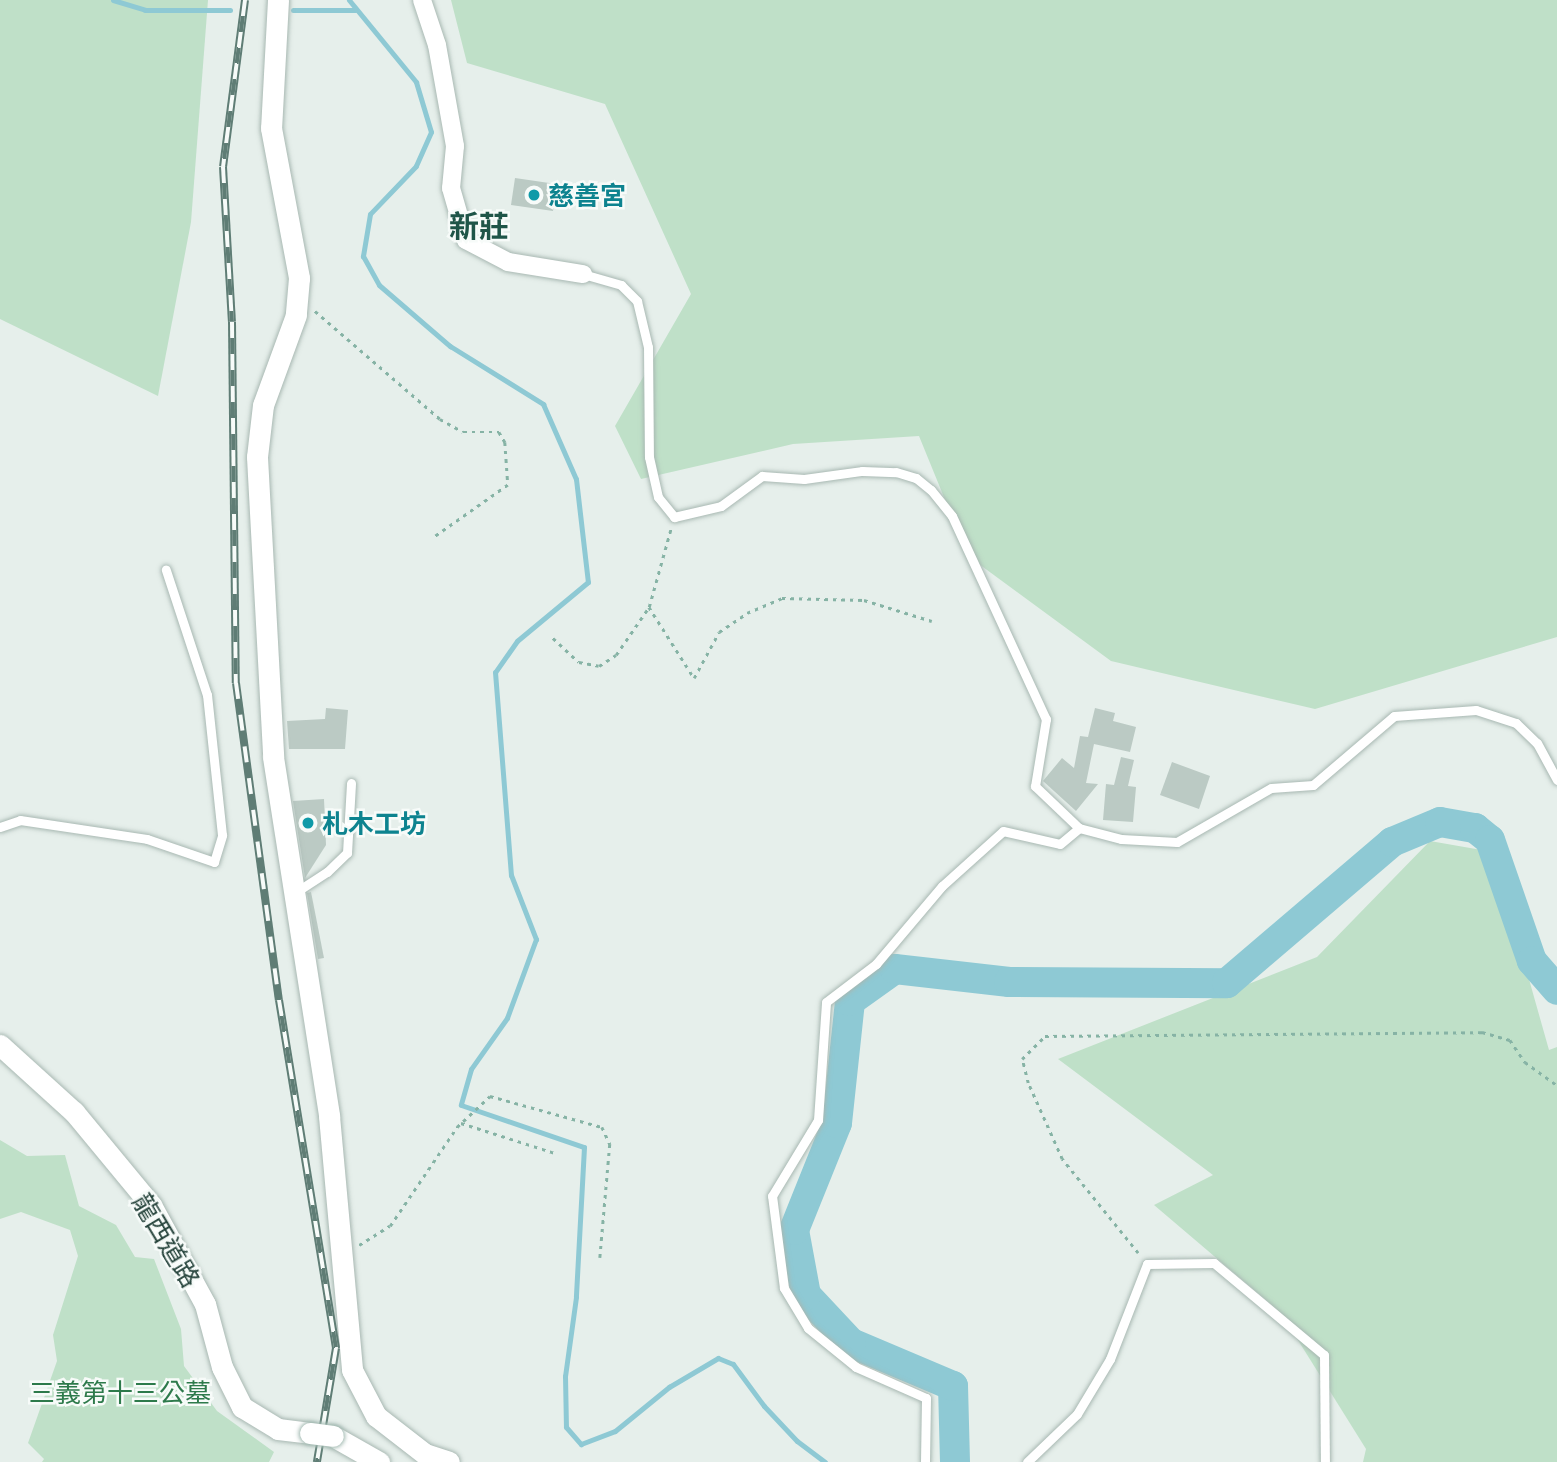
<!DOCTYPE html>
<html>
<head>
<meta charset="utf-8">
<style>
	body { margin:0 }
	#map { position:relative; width:1557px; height:1462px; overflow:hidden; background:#e6efeb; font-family:Commissioner,"Noto Sans TC",sans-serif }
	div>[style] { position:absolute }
	.green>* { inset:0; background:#bfe0c8 }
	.stream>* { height:5px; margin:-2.5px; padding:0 2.5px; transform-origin:2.5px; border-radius:2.5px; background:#8ec9d4 }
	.river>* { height:30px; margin:-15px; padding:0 15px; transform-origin:15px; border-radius:15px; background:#8ec9d4 }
	.building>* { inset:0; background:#bbcac4 }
	.path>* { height:2.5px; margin-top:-1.25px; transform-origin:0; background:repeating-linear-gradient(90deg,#86b3a5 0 3.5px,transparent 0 8.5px) }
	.roads { filter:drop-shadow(0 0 2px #a8b8b2) drop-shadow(0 0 2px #a8b8b2) }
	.lane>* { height:9px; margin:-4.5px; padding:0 4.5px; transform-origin:4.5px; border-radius:4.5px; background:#fff }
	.street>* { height:18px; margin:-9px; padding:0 9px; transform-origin:9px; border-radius:9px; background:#fff }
	.secondary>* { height:21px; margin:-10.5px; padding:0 10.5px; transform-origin:10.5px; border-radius:10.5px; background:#fff }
	.rail>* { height:8px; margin-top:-4px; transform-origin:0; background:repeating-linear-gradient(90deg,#f7fbf9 0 16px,#5f7d75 0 32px); box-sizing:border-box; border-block:2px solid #5f7d75 }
	.bridges { filter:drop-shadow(0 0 2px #a4bbb3) drop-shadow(0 0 2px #a4bbb3) }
	.secondary-bridge>* { height:21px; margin:-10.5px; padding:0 10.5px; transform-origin:10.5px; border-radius:10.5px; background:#fff }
	.dots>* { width:19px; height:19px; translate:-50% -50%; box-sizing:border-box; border:4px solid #f7fbf9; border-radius:50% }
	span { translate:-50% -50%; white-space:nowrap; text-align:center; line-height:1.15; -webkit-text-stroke:5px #f7fbf9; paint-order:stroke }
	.culture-label { font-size:26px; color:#0d838f; font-weight:700 }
	.left { translate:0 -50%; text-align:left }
	.street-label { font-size:26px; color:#24423a }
	.park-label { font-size:26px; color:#2d7a4b }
	.quarter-label { font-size:30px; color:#1f5548; font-weight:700 }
</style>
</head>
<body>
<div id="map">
	<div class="green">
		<div style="clip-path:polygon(0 0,208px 0,191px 222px,158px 396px,0 319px)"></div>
		<div style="clip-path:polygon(451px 0,1557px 0,1557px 637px,1315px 709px,1111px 661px,968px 556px,919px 436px,793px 444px,641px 479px,615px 426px,691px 294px,605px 104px,467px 63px)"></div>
		<div style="clip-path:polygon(1430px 841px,1493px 852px,1549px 1050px,1557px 1047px,1557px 1462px,1363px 1462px,1366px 1449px,1281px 1313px,1154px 1205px,1213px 1175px,1058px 1059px,1317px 957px)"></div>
		<div style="clip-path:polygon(0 1140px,27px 1156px,65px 1155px,79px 1206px,116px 1225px,135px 1257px,154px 1259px,181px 1329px,184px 1366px,217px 1411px,274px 1452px,269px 1462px,42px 1462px,44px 1459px,28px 1443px,57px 1361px,53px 1335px,78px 1256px,70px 1230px,21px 1212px,0 1219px)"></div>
	</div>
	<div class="stream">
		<div style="left:113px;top:0;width:34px;rotate:17deg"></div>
		<div style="left:145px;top:10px;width:85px"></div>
		<div style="left:349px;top:0;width:106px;rotate:50.7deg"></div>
		<div style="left:416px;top:82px;width:52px;rotate:73.3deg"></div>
		<div style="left:431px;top:132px;width:37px;rotate:114deg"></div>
		<div style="left:416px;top:166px;width:66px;rotate:133.8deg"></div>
		<div style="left:370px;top:214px;width:43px;rotate:99.5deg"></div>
		<div style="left:363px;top:256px;width:33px;rotate:61deg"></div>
		<div style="left:379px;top:285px;width:94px;rotate:40.7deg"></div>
		<div style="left:450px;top:346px;width:110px;rotate:31.9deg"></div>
		<div style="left:543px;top:404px;width:82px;rotate:66.3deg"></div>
		<div style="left:576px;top:479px;width:104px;rotate:83.4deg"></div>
		<div style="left:588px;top:582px;width:92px;rotate:140.3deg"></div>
		<div style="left:517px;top:641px;width:38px;rotate:125deg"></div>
		<div style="left:495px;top:672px;width:204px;rotate:85.5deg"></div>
		<div style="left:511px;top:875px;width:69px;rotate:68.7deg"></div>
		<div style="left:536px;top:939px;width:84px;rotate:110.2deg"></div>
		<div style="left:507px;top:1018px;width:62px;rotate:125.2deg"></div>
		<div style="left:471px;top:1069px;width:37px;rotate:106deg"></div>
		<div style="left:461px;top:1105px;width:130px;rotate:18.9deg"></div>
		<div style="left:584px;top:1147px;width:150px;rotate:93.1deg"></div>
		<div style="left:576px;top:1297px;width:80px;rotate:97.9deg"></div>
		<div style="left:565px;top:1376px;width:51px;rotate:88.9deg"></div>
		<div style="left:566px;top:1427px;width:23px;rotate:49deg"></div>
		<div style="left:581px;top:1444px;width:36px;rotate:-21deg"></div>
		<div style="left:615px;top:1431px;width:70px;rotate:-39.2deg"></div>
		<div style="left:669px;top:1387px;width:57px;rotate:-30.6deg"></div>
		<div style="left:718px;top:1358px;width:16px;rotate:22deg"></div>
		<div style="left:733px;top:1364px;width:52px;rotate:53.6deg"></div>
		<div style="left:764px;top:1406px;width:48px;rotate:46.7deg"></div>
		<div style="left:797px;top:1441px;width:35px;rotate:37deg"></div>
		<div style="left:293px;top:10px;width:62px"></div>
	</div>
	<div class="river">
		<div style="left:955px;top:1462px;width:76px;rotate:-91.5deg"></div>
		<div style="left:953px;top:1386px;width:111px;rotate:-157.1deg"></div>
		<div style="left:851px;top:1343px;width:66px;rotate:-133.2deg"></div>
		<div style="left:806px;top:1295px;width:66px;rotate:-100.5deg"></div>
		<div style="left:794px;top:1230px;width:115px;rotate:-68.1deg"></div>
		<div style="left:837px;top:1123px;width:123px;rotate:-83.9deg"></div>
		<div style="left:850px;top:1001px;width:55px;rotate:-35.4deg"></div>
		<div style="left:895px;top:969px;width:115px;rotate:6.5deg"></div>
		<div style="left:1009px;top:982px;width:218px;rotate:0.3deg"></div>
		<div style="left:1227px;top:983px;width:217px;rotate:-40.5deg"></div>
		<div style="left:1392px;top:842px;width:52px;rotate:-22.6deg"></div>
		<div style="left:1440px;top:822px;width:36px;rotate:10deg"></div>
		<div style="left:1475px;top:828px;width:19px;rotate:39deg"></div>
		<div style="left:1490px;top:840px;width:128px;rotate:70.9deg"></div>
		<div style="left:1532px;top:961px;width:38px;rotate:49deg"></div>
	</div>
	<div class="building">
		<div style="clip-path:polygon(515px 178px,556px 184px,553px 211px,511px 205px)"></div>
		<div style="clip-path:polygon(326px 708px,348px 710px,345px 749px,289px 749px,287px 721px,325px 719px)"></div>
		<div style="clip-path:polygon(1095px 708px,1115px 713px,1113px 721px,1136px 727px,1130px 752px,1094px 744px,1086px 783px,1098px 784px,1076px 811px,1043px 781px,1062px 758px,1074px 768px,1080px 736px,1088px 737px)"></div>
		<div style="clip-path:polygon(1121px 757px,1134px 760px,1128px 786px,1136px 787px,1133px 822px,1103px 820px,1106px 784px,1114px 785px)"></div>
		<div style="clip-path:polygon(1172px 762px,1210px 776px,1199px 809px,1160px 795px)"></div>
		<div style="clip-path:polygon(324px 799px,326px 845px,305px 878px,293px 801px)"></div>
		<div style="clip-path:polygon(311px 892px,324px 958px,318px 959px,307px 893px)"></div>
	</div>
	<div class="path">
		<div style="left:315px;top:311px;width:165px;rotate:40.8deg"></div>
		<div style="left:440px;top:419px;width:26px;rotate:29deg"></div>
		<div style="left:463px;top:432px;width:36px"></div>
		<div style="left:499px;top:432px;width:12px;rotate:59deg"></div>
		<div style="left:505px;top:442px;width:43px;rotate:86deg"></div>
		<div style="left:508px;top:485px;width:92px;rotate:144.8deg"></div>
		<div style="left:649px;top:607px;width:84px;rotate:57.6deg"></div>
		<div style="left:694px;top:678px;width:52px;rotate:-61.5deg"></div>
		<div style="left:719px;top:632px;width:34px;rotate:-34deg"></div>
		<div style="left:747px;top:613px;width:38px;rotate:-23deg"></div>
		<div style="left:782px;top:598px;width:82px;rotate:1.4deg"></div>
		<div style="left:864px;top:600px;width:71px;rotate:17.2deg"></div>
		<div style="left:553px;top:638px;width:35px;rotate:43deg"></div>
		<div style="left:579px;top:662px;width:20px;rotate:11deg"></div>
		<div style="left:599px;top:666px;width:20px;rotate:-33deg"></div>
		<div style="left:616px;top:655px;width:58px;rotate:-55.5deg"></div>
		<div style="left:649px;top:607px;width:82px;rotate:-74.4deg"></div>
		<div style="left:461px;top:1123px;width:99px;rotate:17.7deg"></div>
		<div style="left:359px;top:1245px;width:36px;rotate:-32deg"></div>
		<div style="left:390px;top:1226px;width:120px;rotate:-55.9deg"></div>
		<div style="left:457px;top:1127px;width:45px;rotate:-43.2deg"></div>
		<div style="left:490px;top:1096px;width:116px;rotate:15.5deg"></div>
		<div style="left:602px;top:1127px;width:19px;rotate:65deg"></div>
		<div style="left:610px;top:1144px;width:114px;rotate:95deg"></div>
		<div style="left:1138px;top:1253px;width:121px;rotate:-129deg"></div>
		<div style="left:1062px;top:1159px;width:83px;rotate:-114.1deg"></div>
		<div style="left:1028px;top:1083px;width:25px;rotate:-104deg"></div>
		<div style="left:1022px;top:1059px;width:33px;rotate:-45deg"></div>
		<div style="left:1045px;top:1036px;width:437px;rotate:-0.5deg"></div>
		<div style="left:1482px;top:1032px;width:29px;rotate:16deg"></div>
		<div style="left:1510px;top:1040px;width:27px;rotate:56deg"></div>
		<div style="left:1525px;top:1062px;width:39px;rotate:36deg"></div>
	</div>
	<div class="roads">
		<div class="lane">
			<div style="left:583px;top:274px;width:40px;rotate:16deg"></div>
			<div style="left:621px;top:285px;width:23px;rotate:45deg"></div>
			<div style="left:637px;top:301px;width:47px;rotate:76.6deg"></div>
			<div style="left:648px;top:347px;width:110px;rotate:89.5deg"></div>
			<div style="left:649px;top:457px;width:41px;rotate:77.3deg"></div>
			<div style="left:658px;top:497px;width:26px;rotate:51deg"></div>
			<div style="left:674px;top:517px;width:48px;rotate:-13.2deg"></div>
			<div style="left:721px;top:506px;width:51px;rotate:-36.2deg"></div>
			<div style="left:762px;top:476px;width:42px;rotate:4.1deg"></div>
			<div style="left:804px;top:479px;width:59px;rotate:-7.9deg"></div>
			<div style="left:862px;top:471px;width:34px;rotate:2deg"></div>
			<div style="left:896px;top:472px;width:21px;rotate:17deg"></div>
			<div style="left:916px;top:478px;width:19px;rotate:39deg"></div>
			<div style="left:931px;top:490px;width:33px;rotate:51deg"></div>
			<div style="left:952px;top:516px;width:224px;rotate:65.2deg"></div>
			<div style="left:1046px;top:719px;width:68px;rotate:99.3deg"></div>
			<div style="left:1035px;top:786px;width:61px;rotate:43.7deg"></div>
			<div style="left:0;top:827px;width:21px;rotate:-19deg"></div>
			<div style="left:20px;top:820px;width:128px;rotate:8.5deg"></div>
			<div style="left:147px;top:839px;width:71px;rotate:18.9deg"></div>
			<div style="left:214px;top:862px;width:28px;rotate:-73deg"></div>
			<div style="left:222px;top:835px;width:141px;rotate:-96.1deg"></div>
			<div style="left:207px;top:695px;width:132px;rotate:-108.2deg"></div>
			<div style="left:296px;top:892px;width:37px;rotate:-33deg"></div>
			<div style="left:327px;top:872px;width:28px;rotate:-44deg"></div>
			<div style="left:347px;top:853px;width:70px;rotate:-86.7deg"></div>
			<div style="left:925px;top:1462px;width:64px;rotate:-89.1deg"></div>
			<div style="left:926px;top:1398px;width:77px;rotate:-156.1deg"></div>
			<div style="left:856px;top:1367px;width:62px;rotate:-140.9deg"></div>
			<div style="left:808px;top:1328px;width:47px;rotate:-121deg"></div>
			<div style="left:784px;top:1288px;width:93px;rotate:-97.4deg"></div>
			<div style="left:772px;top:1196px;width:89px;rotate:-58.8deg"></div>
			<div style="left:818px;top:1120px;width:118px;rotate:-86.1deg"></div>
			<div style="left:826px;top:1002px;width:63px;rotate:-37.2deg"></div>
			<div style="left:876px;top:964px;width:102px;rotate:-49.8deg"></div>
			<div style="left:942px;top:886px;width:82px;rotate:-42deg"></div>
			<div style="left:1003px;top:831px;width:58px;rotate:12.8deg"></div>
			<div style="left:1060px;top:844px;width:25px;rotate:-40deg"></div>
			<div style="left:1079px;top:828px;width:43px;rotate:14.7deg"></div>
			<div style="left:1121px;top:839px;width:56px;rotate:3.1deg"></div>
			<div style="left:1177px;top:842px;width:108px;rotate:-29.9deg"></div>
			<div style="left:1271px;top:788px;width:42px;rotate:-4.1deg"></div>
			<div style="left:1313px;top:785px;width:106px;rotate:-40.4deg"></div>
			<div style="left:1394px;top:716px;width:82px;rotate:-4.2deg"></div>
			<div style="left:1476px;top:710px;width:42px;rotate:18deg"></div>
			<div style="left:1516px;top:723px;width:29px;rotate:44deg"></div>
			<div style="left:1537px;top:743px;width:42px;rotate:61.6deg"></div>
			<div style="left:1027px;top:1462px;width:69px;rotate:-43.8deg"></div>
			<div style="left:1077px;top:1414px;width:64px;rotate:-59deg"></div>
			<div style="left:1110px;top:1359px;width:102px;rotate:-68.7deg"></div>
			<div style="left:1147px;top:1264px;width:67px;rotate:-0.9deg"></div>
			<div style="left:1214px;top:1263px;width:143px;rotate:39.9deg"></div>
			<div style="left:1324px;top:1355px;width:107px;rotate:89.5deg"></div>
		</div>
		<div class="street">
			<div style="left:422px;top:0;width:47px;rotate:71.6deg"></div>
			<div style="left:437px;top:45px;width:103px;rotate:79.9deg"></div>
			<div style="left:455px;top:146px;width:42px;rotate:95.4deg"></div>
			<div style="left:451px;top:188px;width:54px;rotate:73.9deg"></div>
			<div style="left:466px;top:240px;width:47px;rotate:27.6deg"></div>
			<div style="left:508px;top:262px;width:76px;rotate:9.1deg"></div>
		</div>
		<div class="secondary">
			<div style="left:278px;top:0;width:128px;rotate:93.1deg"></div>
			<div style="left:271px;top:128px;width:153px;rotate:79.4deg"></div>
			<div style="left:299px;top:278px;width:37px;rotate:95deg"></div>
			<div style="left:296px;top:315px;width:96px;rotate:110.1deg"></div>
			<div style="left:263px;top:405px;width:52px;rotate:96.6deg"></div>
			<div style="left:257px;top:457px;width:300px;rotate:86.9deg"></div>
			<div style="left:273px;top:757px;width:363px;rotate:81.1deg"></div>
			<div style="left:329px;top:1116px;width:255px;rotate:84.8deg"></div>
			<div style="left:352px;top:1370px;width:52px;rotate:62.4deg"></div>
			<div style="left:376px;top:1416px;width:62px;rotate:37.8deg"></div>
			<div style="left:425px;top:1454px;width:25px;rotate:18deg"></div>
			<div style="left:0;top:1045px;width:100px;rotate:42.2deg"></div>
			<div style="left:74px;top:1112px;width:121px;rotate:50.4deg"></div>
			<div style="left:151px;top:1205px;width:113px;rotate:61.4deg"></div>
			<div style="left:205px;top:1304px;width:65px;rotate:74.9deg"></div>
			<div style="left:222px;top:1367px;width:45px;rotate:63.4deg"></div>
			<div style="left:242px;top:1407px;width:42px;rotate:31.4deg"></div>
			<div style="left:278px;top:1429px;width:32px;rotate:7deg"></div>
			<div style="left:333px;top:1436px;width:53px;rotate:29.5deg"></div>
		</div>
	</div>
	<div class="rail">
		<div style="left:245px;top:0;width:168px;rotate:97.5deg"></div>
		<div style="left:223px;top:167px;width:155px;rotate:86.7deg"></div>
		<div style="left:232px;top:322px;width:361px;rotate:89.4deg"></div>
		<div style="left:236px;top:683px;width:320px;rotate:82.3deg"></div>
		<div style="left:279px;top:1000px;width:353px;rotate:80.7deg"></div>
		<div style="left:336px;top:1348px;width:116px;rotate:99.5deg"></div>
	</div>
	<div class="bridges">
		<div class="secondary-bridge">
			<div style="left:310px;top:1433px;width:23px;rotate:7deg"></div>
		</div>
	</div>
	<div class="dots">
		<div style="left:534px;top:195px;background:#0f9aa8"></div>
		<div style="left:308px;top:823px;background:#0f9aa8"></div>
	</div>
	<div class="culture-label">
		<span class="left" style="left:548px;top:195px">慈善宮</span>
		<span class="left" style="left:322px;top:823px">札木工坊</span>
	</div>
	<div class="street-label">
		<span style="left:167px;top:1240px;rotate:59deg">龍西道路</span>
	</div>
	<div class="park-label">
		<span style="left:120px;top:1392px">三義第十三公墓</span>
	</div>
	<div class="quarter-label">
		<span style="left:479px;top:225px">新莊</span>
	</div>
</div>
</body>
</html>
